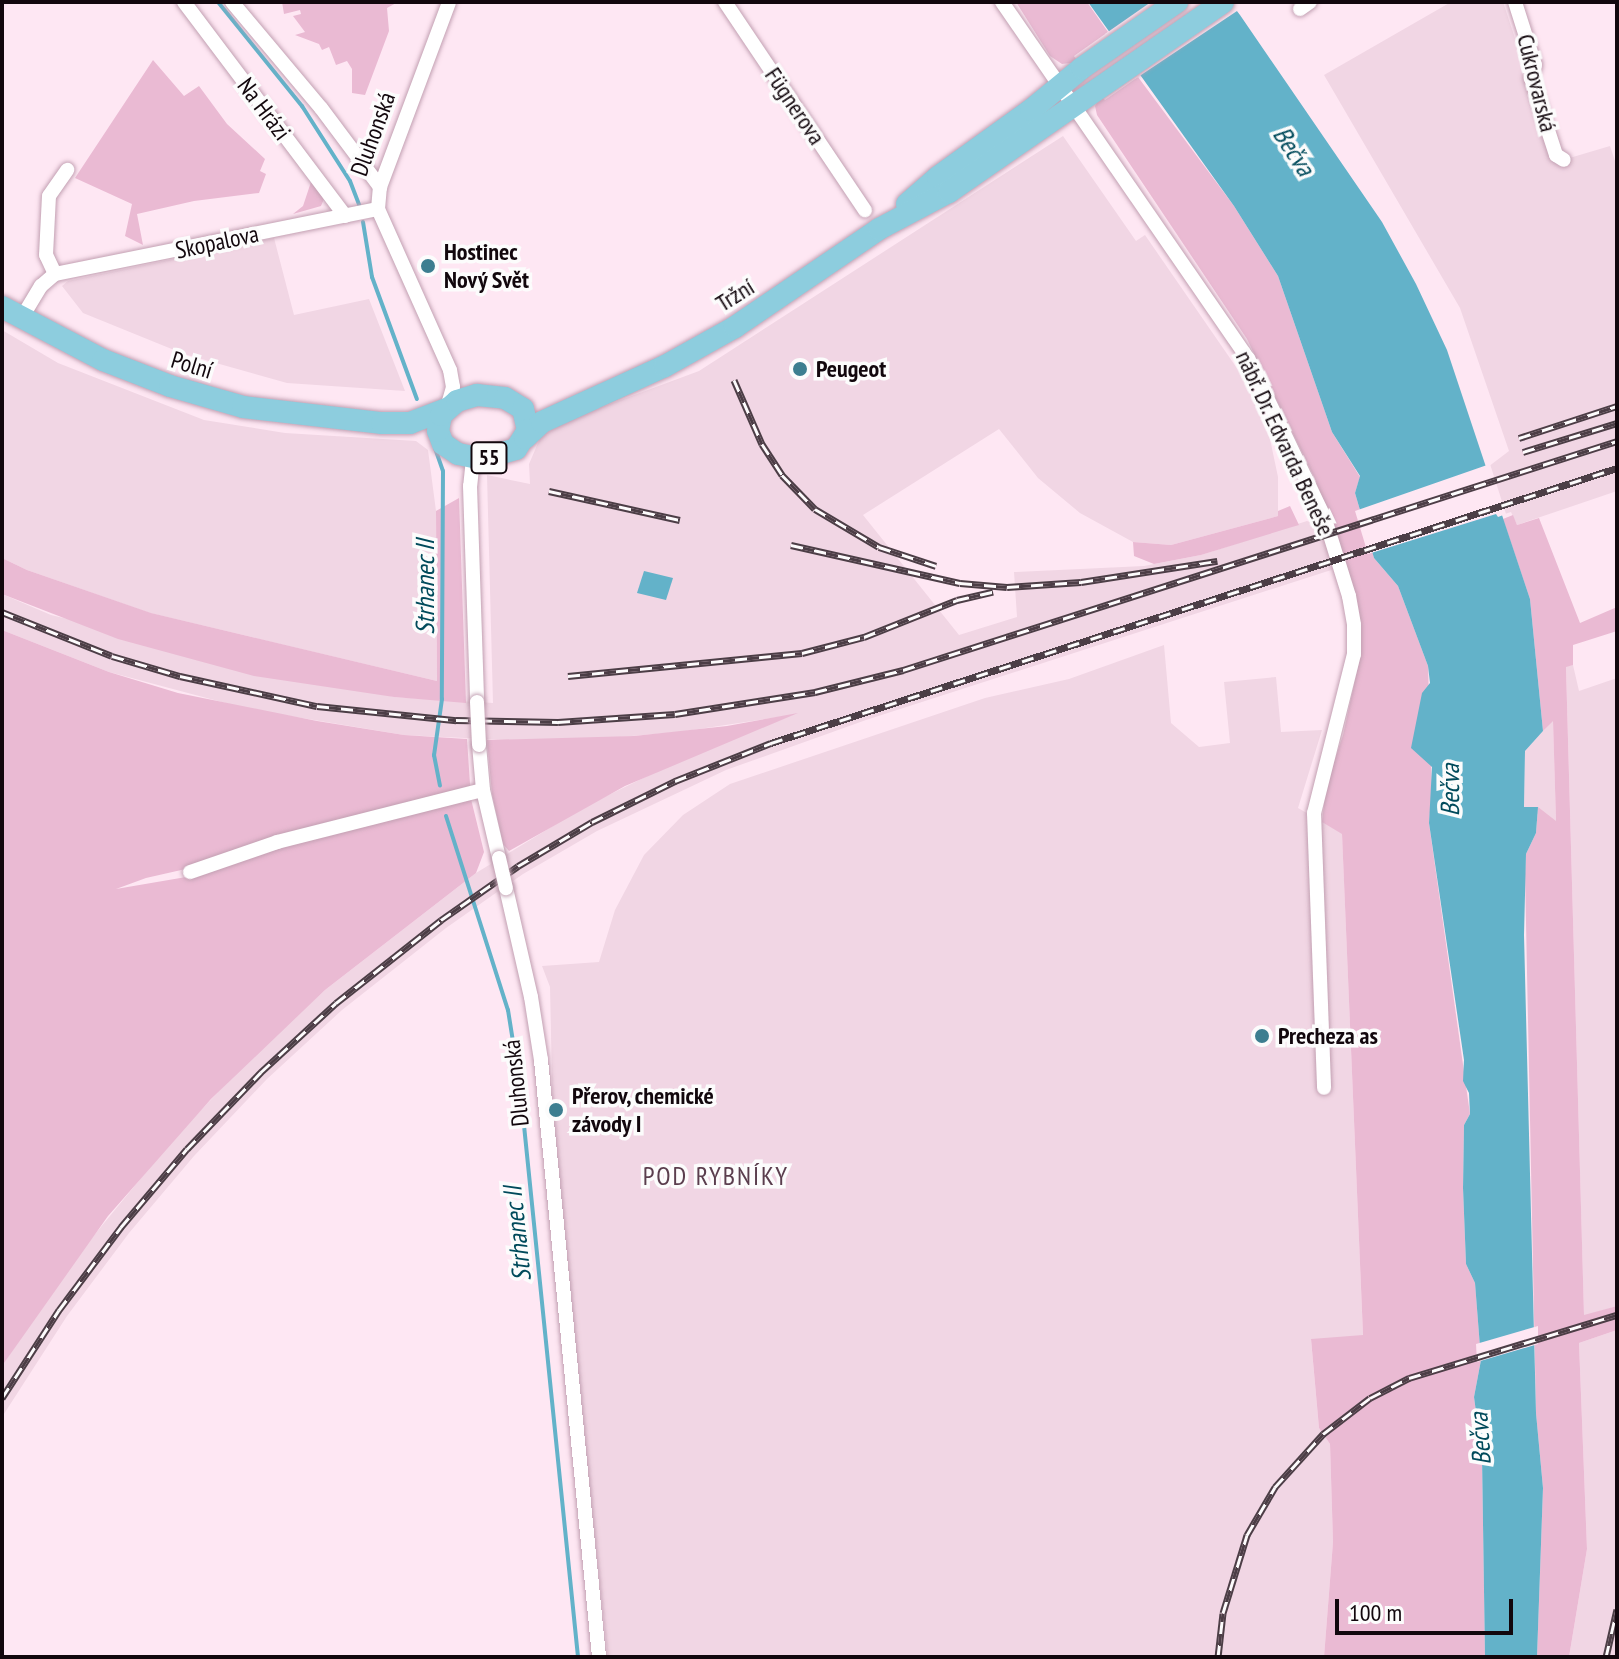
<!DOCTYPE html>
<html>
<head>
<meta charset="utf-8">
<style>
	body { margin:0 }
	#map { position:relative; width:1619px; height:1659px; overflow:hidden; background:#fee7f3; font-family:"PT Sans Narrow",sans-serif }
	div>[style] { position:absolute }
	.built>* { inset:0; background:#f1d6e4 }
	.green>* { inset:0; background:#eabad3 }
	.water>* { inset:0; background:#63b2c9 }
	.pier>* { inset:0; background:#fee7f3 }
	.stream>* { height:4px; margin:-2px; padding:0 2px; transform-origin:2px; border-radius:2px; background:#63b2c9 }
	.roads { filter:drop-shadow(0 0 2px #c2a0b2) drop-shadow(0 0 2px #c2a0b2) }
	.minor>* { height:14px; margin:-7px; padding:0 7px; transform-origin:7px; border-radius:7px; background:#fff }
	.primary>* { height:22px; margin:-11px; padding:0 11px; transform-origin:11px; border-radius:11px; background:#8dcdde }
	.rail>* { height:7px; margin-top:-3.5px; transform-origin:0; background:repeating-linear-gradient(90deg,#fcfcfc 0 12px,#4c3e46 0 24px); box-sizing:border-box; border-block:2px solid #4c3e46 }
	.bridges { filter:drop-shadow(0 0 2px #c2a0b2) drop-shadow(0 0 2px #c2a0b2) }
	.minor-bridge>* { height:14px; margin:-7px; padding:0 7px; transform-origin:7px; border-radius:7px; background:#fff }
	.dots>* { width:22px; height:22px; translate:-50% -50%; box-sizing:border-box; border:4px solid #fcfcfc; border-radius:50% }
	span { translate:-50% -50%; white-space:nowrap; text-align:center; line-height:1.15; -webkit-text-stroke:7px #fcfcfc; paint-order:stroke }
	.shield-label span { padding:2px 6px; background:#fcfcfc; border:2px solid; border-radius:6px; -webkit-text-stroke-width:0 }
	.shield-label { font-size:22px; color:#12070d; font-weight:700 }
	.street-label { font-size:24px; color:#12070d }
	.poi-label { font-size:24px; color:#12070d; font-weight:700 }
	.left { translate:0 -50%; text-align:left }
	.water-label { font-size:26px; color:#004a5b; font-style:italic }
	.neighbourhood-label { font-size:26px; color:#5b3e4e; letter-spacing:2px }
	.frame { position:absolute; inset:0; border:4px solid #12070d; pointer-events:none }
	.scale { position:absolute; left:1335px; top:1599px; width:178px; height:36px; box-sizing:border-box; border:4px solid #12070d; border-top:0; padding-left:10px; font-size:24px; line-height:28px; white-space:nowrap; color:#12070d; -webkit-text-stroke:6px #fcfcfc; paint-order:stroke }
</style>
</head>
<body>
<div id="map">
	<div class="built">
		<div style="clip-path:polygon(1451px 2px,1503px 2px,1556px 162px,1610px 146px,1617px 167px,1617px 491px,1517px 525px,1511px 512px,866px 720px,726px 770px,597px 831px,523px 874px,446px 928px,342px 1010px,267px 1079px,194px 1156px,129px 1233px,67px 1316px,2px 1417px,2px 1366px,77px 1256px,174px 1138px,249px 1060px,325px 990px,476px 873px,584px 807px,668px 766px,792px 715px,679px 732px,596px 739px,504px 740px,404px 735px,248px 709px,109px 672px,2px 630px,2px 594px,51px 615px,394px 697px,493px 703px,487px 475px,530px 484px,529px 464px,541px 436px,575px 417px,699px 371px,1063px 136px,1136px 241px,1145px 235px,1243px 377px,1270px 439px,1278px 477px,1278px 516px,1171px 545px,1133px 542px,1080px 513px,1038px 478px,999px 429px,863px 515px,959px 635px,1017px 617px,1014px 572px,1144px 566px,1201px 555px,1307px 521px,1314px 524px,1488px 467px,1509px 451px,1460px 308px,1324px 75px)"></div>
		<div style="clip-path:polygon(274px 238px,294px 315px,369px 299px,405px 391px,287px 383px,184px 354px,83px 313px,62px 286px,68px 281px)"></div>
		<div style="clip-path:polygon(2px 330px,58px 363px,204px 420px,285px 433px,416px 441px,428px 450px,436px 511px,437px 681px,150px 613px,27px 570px,2px 558px)"></div>
		<div style="clip-path:polygon(1164px 645px,1171px 723px,1199px 747px,1230px 743px,1224px 682px,1276px 677px,1281px 732px,1322px 730px,1298px 808px,1342px 833px,1363px 1336px,1311px 1340px,1319px 1428px,1330px 1444px,1333px 1542px,1324px 1657px,608px 1657px,554px 1171px,550px 987px,542px 966px,599px 962px,615px 910px,644px 855px,683px 815px,730px 784px,985px 698px,1069px 679px)"></div>
		<div style="clip-path:polygon(1573px 665px,1579px 691px,1617px 678px,1617px 1306px,1584px 1316px,1566px 666px)"></div>
		<div style="clip-path:polygon(1553px 720px,1556px 822px,1524px 808px,1525px 751px)"></div>
		<div style="clip-path:polygon(1617px 1330px,1617px 1657px,1569px 1657px,1587px 1549px,1579px 1343px)"></div>
	</div>
	<div class="green">
		<div style="clip-path:polygon(282px 2px,398px 2px,387px 8px,389px 31px,365px 95px,352px 93px,352px 69px,347px 61px,336px 65px,329px 47px,322px 50px,319px 44px,295px 35px,305px 32px,293px 16px,301px 14px,300px 10px,284px 14px)"></div>
		<div style="clip-path:polygon(1016px 2px,1087px 2px,1108px 32px,1074px 56px,1078px 62px,1062px 64px,1050px 56px)"></div>
		<div style="clip-path:polygon(153px 60px,184px 96px,199px 86px,227px 124px,265px 159px,260px 171px,266px 174px,259px 193px,194px 201px,137px 214px,143px 245px,125px 236px,132px 204px,75px 178px)"></div>
		<div style="clip-path:polygon(1138px 77px,1234px 206px,1278px 276px,1332px 432px,1360px 477px,1355px 493px,1374px 558px,1398px 586px,1428px 666px,1432px 790px,1429px 823px,1470px 1114px,1464px 1125px,1463px 1188px,1466px 1264px,1475px 1283px,1481px 1360px,1474px 1397px,1482px 1457px,1485px 1657px,1324px 1657px,1333px 1542px,1330px 1444px,1319px 1428px,1311px 1339px,1363px 1335px,1342px 834px,1322px 822px,1326px 786px,1343px 735px,1361px 653px,1360px 621px,1348px 569px,1315px 479px,1247px 339px,1097px 115px,1095px 106px,1101px 96px,1105px 100px)"></div>
		<div style="clip-path:polygon(311px 182px,324px 199px,321px 206px,293px 214px,303px 206px)"></div>
		<div style="clip-path:polygon(459px 498px,466px 703px,394px 697px,254px 676px,118px 639px,2px 594px,2px 558px,27px 570px,151px 613px,437px 681px,436px 511px)"></div>
		<div style="clip-path:polygon(1290px 506px,1299px 525px,1292px 527px,1201px 555px,1154px 564px,1134px 556px,1133px 542px,1171px 545px,1278px 516px,1278px 511px)"></div>
		<div style="clip-path:polygon(1513px 515px,1517px 525px,1539px 518px,1580px 623px,1617px 607px,1617px 631px,1573px 645px,1573px 665px,1566px 667px,1584px 1315px,1617px 1306px,1617px 1330px,1579px 1343px,1587px 1549px,1569px 1657px,1537px 1657px,1543px 1488px,1536px 1413px,1525px 874px,1526px 854px,1536px 833px,1538px 807px,1556px 821px,1553px 721px,1543px 731px,1530px 599px,1503px 519px)"></div>
		<div style="clip-path:polygon(evenodd,2px 630px,109px 672px,178px 693px,317px 721px,404px 735px,467px 739px,471px 799px,484px 852px,476px 873px,325px 990px,211px 1099px,108px 1216px,2px 1366px,2px 630px,190px 868px,192px 876px,116px 889px,146px 878px,190px 868px)"></div>
		<div style="clip-path:polygon(798px 713px,625px 786px,509px 851px,503px 844px,492px 794px,487px 740px,634px 736px,727px 726px)"></div>
	</div>
	<div class="water">
		<div style="clip-path:polygon(1088px 2px,1230px 2px,1240px 15px,1382px 222px,1416px 284px,1447px 350px,1530px 599px,1543px 731px,1525px 751px,1524px 807px,1538px 807px,1536px 833px,1526px 854px,1524px 935px,1536px 1413px,1543px 1488px,1537px 1657px,1485px 1657px,1482px 1457px,1474px 1397px,1481px 1360px,1475px 1283px,1466px 1264px,1463px 1188px,1464px 1125px,1470px 1114px,1469px 1093px,1463px 1081px,1464px 1060px,1429px 823px,1432px 767px,1411px 748px,1422px 693px,1430px 683px,1428px 666px,1398px 586px,1374px 558px,1355px 493px,1360px 476px,1332px 432px,1278px 276px,1234px 206px)"></div>
		<div style="clip-path:polygon(644px 571px,673px 578px,666px 600px,637px 593px)"></div>
	</div>
	<div class="pier">
		<div style="clip-path:polygon(1151px 2px,1235px 2px,1240px 9px,1135px 79px,1105px 34px)"></div>
		<div style="clip-path:polygon(1490px 464px,1506px 514px,1498px 517px,1496px 514px,1368px 554px,1355px 511px)"></div>
		<div style="clip-path:polygon(1538px 1326px,1538px 1344px,1477px 1362px,1476px 1344px)"></div>
	</div>
	<div class="stream">
		<div style="left:218px;top:2px;width:134px;rotate:51.1deg"></div>
		<div style="left:302px;top:106px;width:89px;rotate:57.4deg"></div>
		<div style="left:350px;top:181px;width:28px;rotate:69deg"></div>
		<div style="left:363px;top:222px;width:56px;rotate:80.7deg"></div>
		<div style="left:372px;top:277px;width:130px;rotate:69.8deg"></div>
		<div style="left:435px;top:448px;width:24px;rotate:71deg"></div>
		<div style="left:443px;top:471px;width:228px;rotate:90.3deg"></div>
		<div style="left:442px;top:699px;width:57px;rotate:98.1deg"></div>
		<div style="left:434px;top:755px;width:31px;rotate:79deg"></div>
		<div style="left:446px;top:816px;width:204px;rotate:72.3deg"></div>
		<div style="left:508px;top:1010px;width:77px;rotate:81deg"></div>
		<div style="left:520px;top:1086px;width:574px;rotate:84.2deg"></div>
	</div>
	<div class="roads">
		<div class="minor">
			<div style="left:184px;top:2px;width:268px;rotate:53deg"></div>
			<div style="left:232px;top:2px;width:138px;rotate:50deg"></div>
			<div style="left:321px;top:108px;width:99px;rotate:53.2deg"></div>
			<div style="left:725px;top:2px;width:251px;rotate:56.1deg"></div>
			<div style="left:1002px;top:2px;width:433px;rotate:55.4deg"></div>
			<div style="left:1248px;top:358px;width:178px;rotate:64.4deg"></div>
			<div style="left:1325px;top:519px;width:81px;rotate:72.7deg"></div>
			<div style="left:1349px;top:596px;width:29px;rotate:80deg"></div>
			<div style="left:1354px;top:625px;width:29px;rotate:90deg"></div>
			<div style="left:1354px;top:654px;width:164px;rotate:104.1deg"></div>
			<div style="left:1314px;top:813px;width:275px;rotate:87.9deg"></div>
			<div style="left:1515px;top:2px;width:66px;rotate:72.4deg"></div>
			<div style="left:1535px;top:65px;width:14px;rotate:107deg"></div>
			<div style="left:1531px;top:78px;width:81px;rotate:72deg"></div>
			<div style="left:1556px;top:155px;width:9px;rotate:32deg"></div>
			<div style="left:1300px;top:9px;width:12px;rotate:-35deg"></div>
			<div style="left:55px;top:274px;width:21px;rotate:-115deg"></div>
			<div style="left:46px;top:255px;width:59px;rotate:-87.1deg"></div>
			<div style="left:49px;top:196px;width:32px;rotate:-55deg"></div>
			<div style="left:21px;top:319px;width:39px;rotate:-59deg"></div>
			<div style="left:41px;top:286px;width:18px;rotate:-41deg"></div>
			<div style="left:55px;top:274px;width:329px;rotate:-11.4deg"></div>
			<div style="left:447px;top:408px;width:22px;rotate:-74deg"></div>
			<div style="left:453px;top:387px;width:17px;rotate:-100deg"></div>
			<div style="left:450px;top:370px;width:176px;rotate:-114.1deg"></div>
			<div style="left:378px;top:209px;width:22px;rotate:-85deg"></div>
			<div style="left:380px;top:187px;width:197px;rotate:-69.5deg"></div>
			<div style="left:473px;top:459px;width:27px;rotate:96deg"></div>
			<div style="left:470px;top:486px;width:216px;rotate:88.1deg"></div>
			<div style="left:479px;top:745px;width:45px;rotate:84.9deg"></div>
			<div style="left:483px;top:790px;width:70px;rotate:76.8deg"></div>
			<div style="left:190px;top:872px;width:92px;rotate:-19deg"></div>
			<div style="left:277px;top:842px;width:212px;rotate:-14.2deg"></div>
			<div style="left:506px;top:888px;width:112px;rotate:77.1deg"></div>
			<div style="left:531px;top:997px;width:64px;rotate:81deg"></div>
			<div style="left:541px;top:1060px;width:600px;rotate:84.45deg"></div>
		</div>
		<div class="primary">
			<div style="left:907px;top:204px;width:41px;rotate:-41.1deg"></div>
			<div style="left:938px;top:177px;width:115px;rotate:-35.8deg"></div>
			<div style="left:1031px;top:110px;width:66px;rotate:-39.5deg"></div>
			<div style="left:1082px;top:68px;width:116px;rotate:-34.8deg"></div>
			<div style="left:2px;top:307px;width:114px;rotate:27.7deg"></div>
			<div style="left:103px;top:360px;width:72px;rotate:21.2deg"></div>
			<div style="left:170px;top:386px;width:76px;rotate:16deg"></div>
			<div style="left:243px;top:407px;width:140px;rotate:6.6deg"></div>
			<div style="left:382px;top:423px;width:28px"></div>
			<div style="left:410px;top:423px;width:39px;rotate:-21deg"></div>
			<div style="left:477px;top:395px;width:28px;rotate:6deg"></div>
			<div style="left:505px;top:398px;width:21px;rotate:31deg"></div>
			<div style="left:523px;top:409px;width:22px;rotate:77deg"></div>
			<div style="left:528px;top:430px;width:22px;rotate:122deg"></div>
			<div style="left:516px;top:449px;width:35px;rotate:164deg"></div>
			<div style="left:482px;top:459px;width:25px;rotate:-168deg"></div>
			<div style="left:458px;top:454px;width:18px;rotate:-146deg"></div>
			<div style="left:443px;top:444px;width:14px;rotate:-111deg"></div>
			<div style="left:438px;top:431px;width:16px;rotate:-79deg"></div>
			<div style="left:441px;top:415px;width:21px;rotate:-41deg"></div>
			<div style="left:457px;top:401px;width:21px;rotate:-17deg"></div>
			<div style="left:525px;top:438px;width:23px;rotate:-43deg"></div>
			<div style="left:542px;top:422px;width:135px;rotate:-24.5deg"></div>
			<div style="left:665px;top:366px;width:80px;rotate:-29.1deg"></div>
			<div style="left:735px;top:327px;width:174px;rotate:-34.2deg"></div>
			<div style="left:879px;top:229px;width:79px;rotate:-27.9deg"></div>
			<div style="left:949px;top:192px;width:333px;rotate:-34.7deg"></div>
		</div>
	</div>
	<div class="rail">
		<div style="left:734px;top:380px;width:70px;rotate:66.4deg"></div>
		<div style="left:762px;top:444px;width:37px;rotate:57deg"></div>
		<div style="left:782px;top:475px;width:47px;rotate:45.9deg"></div>
		<div style="left:815px;top:509px;width:74px;rotate:30.7deg"></div>
		<div style="left:879px;top:547px;width:60px;rotate:18.4deg"></div>
		<div style="left:1519px;top:438px;width:103px;rotate:-18.1deg"></div>
		<div style="left:1523px;top:452px;width:98px;rotate:-17.1deg"></div>
		<div style="left:549px;top:491px;width:134px;rotate:12.5deg"></div>
		<div style="left:791px;top:545px;width:173px;rotate:12.7deg"></div>
		<div style="left:960px;top:583px;width:47px;rotate:4.9deg"></div>
		<div style="left:1007px;top:587px;width:74px;rotate:-3.9deg"></div>
		<div style="left:1081px;top:582px;width:138px;rotate:-8.8deg"></div>
		<div style="left:2px;top:612px;width:118px;rotate:21.8deg"></div>
		<div style="left:112px;top:656px;width:71px;rotate:16.4deg"></div>
		<div style="left:180px;top:676px;width:140px;rotate:12.4deg"></div>
		<div style="left:317px;top:706px;width:140px;rotate:5.8deg"></div>
		<div style="left:456px;top:720px;width:102px;rotate:1.1deg"></div>
		<div style="left:558px;top:722px;width:117px;rotate:-3.9deg"></div>
		<div style="left:675px;top:714px;width:142px;rotate:-8.9deg"></div>
		<div style="left:815px;top:692px;width:91px;rotate:-14deg"></div>
		<div style="left:903px;top:670px;width:750px;rotate:-17.78deg"></div>
		<div style="left:568px;top:676px;width:235px;rotate:-5.6deg"></div>
		<div style="left:802px;top:653px;width:64px;rotate:-14.5deg"></div>
		<div style="left:864px;top:637px;width:100px;rotate:-21.7deg"></div>
		<div style="left:957px;top:600px;width:37px;rotate:-13deg"></div>
		<div style="left:2px;top:1398px;width:105px;rotate:-57.1deg"></div>
		<div style="left:59px;top:1310px;width:104px;rotate:-53.2deg"></div>
		<div style="left:121px;top:1227px;width:102px;rotate:-49.8deg"></div>
		<div style="left:187px;top:1149px;width:107px;rotate:-46.1deg"></div>
		<div style="left:261px;top:1072px;width:102px;rotate:-42.6deg"></div>
		<div style="left:336px;top:1003px;width:134px;rotate:-38.3deg"></div>
		<div style="left:441px;top:920px;width:94px;rotate:-35deg"></div>
		<div style="left:518px;top:866px;width:86px;rotate:-30.7deg"></div>
		<div style="left:592px;top:822px;width:93px;rotate:-26.3deg"></div>
		<div style="left:675px;top:781px;width:103px;rotate:-21.6deg"></div>
		<div style="left:771px;top:743px;width:890px;rotate:-18.01deg"></div>
		<div style="left:1218px;top:1657px;width:44px;rotate:-83.5deg"></div>
		<div style="left:1223px;top:1613px;width:82px;rotate:-72.9deg"></div>
		<div style="left:1247px;top:1535px;width:56px;rotate:-59.7deg"></div>
		<div style="left:1275px;top:1487px;width:72px;rotate:-47.8deg"></div>
		<div style="left:1323px;top:1434px;width:59px;rotate:-37.5deg"></div>
		<div style="left:1370px;top:1398px;width:44px;rotate:-27.1deg"></div>
		<div style="left:1409px;top:1378px;width:217px;rotate:-16.9deg"></div>
		<div style="left:1606px;top:1657px;width:49px;rotate:-77.1deg"></div>
	</div>
	<div class="bridges">
		<div class="minor-bridge">
			<div style="left:477px;top:702px;width:43px;rotate:87.3deg"></div>
			<div style="left:499px;top:858px;width:31px;rotate:77deg"></div>
		</div>
	</div>
	<div class="dots">
		<div style="left:428px;top:266px;background:#3d7e90"></div>
		<div style="left:800px;top:369px;background:#3d7e90"></div>
		<div style="left:1262px;top:1036px;background:#3d7e90"></div>
		<div style="left:556px;top:1110px;background:#3d7e90"></div>
	</div>
	<div class="shield-label">
		<span style="left:489px;top:458px">55</span>
	</div>
	<div class="street-label">
		<span style="left:1537px;top:83px;rotate:76deg">Cukrovarská</span>
		<span style="left:795px;top:106px;rotate:56deg">Fügnerova</span>
		<span style="left:264px;top:109px;rotate:53deg">Na Hrázi</span>
		<span style="left:373px;top:134px;rotate:-70deg">Dluhonská</span>
		<span style="left:217px;top:242px;rotate:-12deg">Skopalova</span>
		<span style="left:735px;top:295px;rotate:-32deg">Tržní</span>
		<span style="left:192px;top:365px;rotate:17deg">Polní</span>
		<span style="left:1285px;top:443px;rotate:65deg">nábř. Dr. Edvarda Beneše</span>
		<span style="left:516px;top:1083px;rotate:-96deg">Dluhonská</span>
	</div>
	<div class="poi-label">
		<span class="left" style="left:444px;top:266px">Hostinec<br>Nový Svět</span>
		<span class="left" style="left:816px;top:369px">Peugeot</span>
		<span class="left" style="left:1278px;top:1036px">Precheza as</span>
		<span class="left" style="left:572px;top:1110px">Přerov, chemické<br>závody I</span>
	</div>
	<div class="water-label">
		<span style="left:1294px;top:151px;rotate:57deg">Bečva</span>
		<span style="left:425px;top:587px;rotate:-90deg">Strhanec II</span>
		<span style="left:1450px;top:790px;rotate:-90deg">Bečva</span>
		<span style="left:517px;top:1234px;rotate:-96deg">Strhanec II</span>
		<span style="left:1480px;top:1439px;rotate:-94deg">Bečva</span>
	</div>
	<div class="neighbourhood-label">
		<span style="left:716px;top:1176px">POD RYBNÍKY</span>
	</div>
	<div class="frame"></div>
	<div class="scale">100 m</div>
</div>
</body>
</html>
